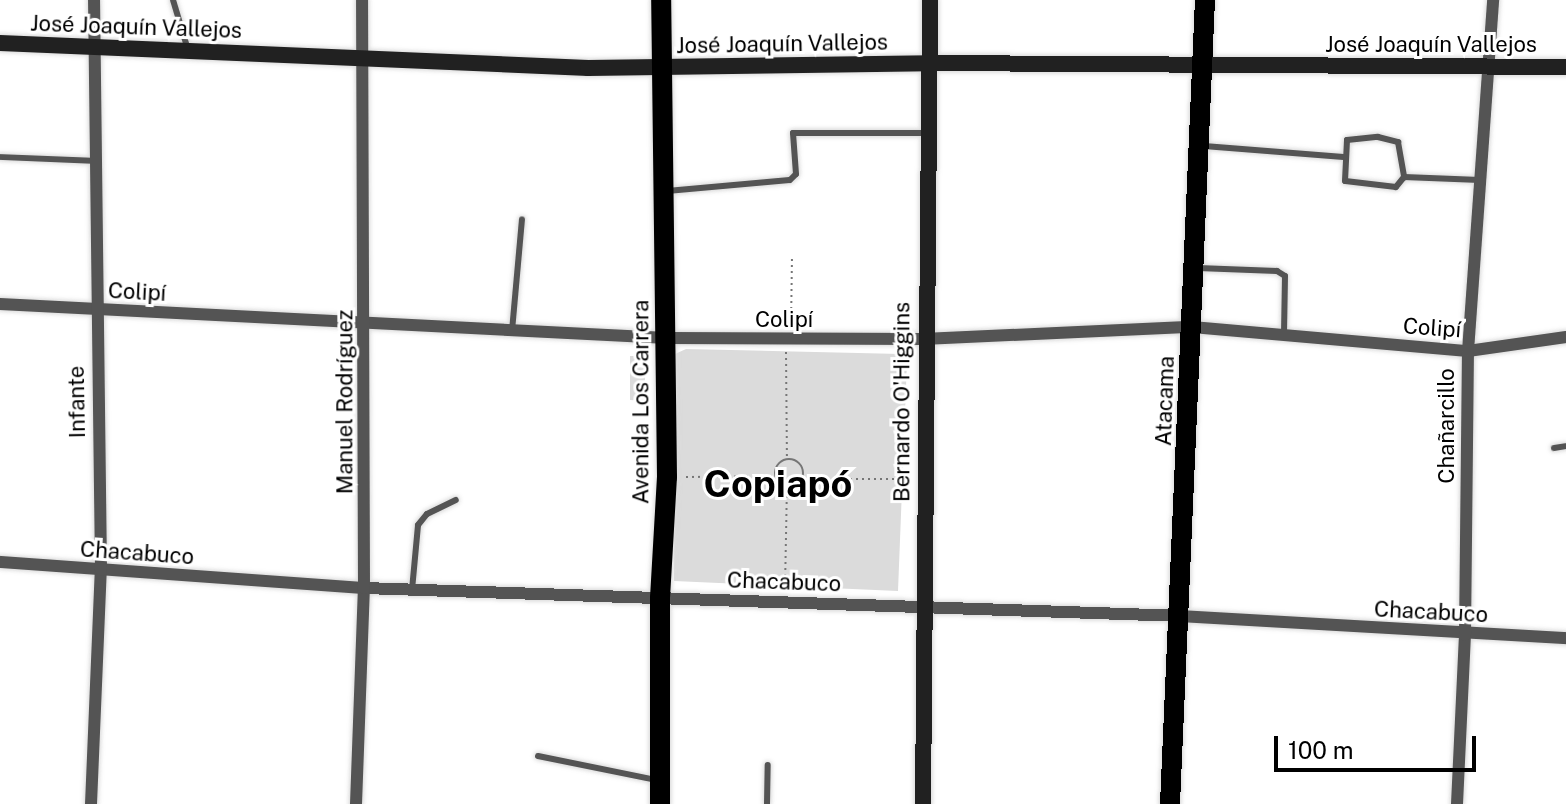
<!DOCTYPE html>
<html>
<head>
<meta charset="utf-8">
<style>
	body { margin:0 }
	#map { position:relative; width:1566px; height:804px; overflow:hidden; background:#fff; font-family:"Public Sans",sans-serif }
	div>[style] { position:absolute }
	.green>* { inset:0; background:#dbdbdb }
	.path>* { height:2px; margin-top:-1px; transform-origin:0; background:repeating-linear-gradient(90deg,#767676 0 2px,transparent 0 6px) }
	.path>.ring { margin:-1px; padding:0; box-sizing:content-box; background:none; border:2px solid #767676; border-radius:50% }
	.roads { filter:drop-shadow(0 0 2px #dbdbdb) drop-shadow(0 0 2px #dbdbdb) }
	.lane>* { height:6px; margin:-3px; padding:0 3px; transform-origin:3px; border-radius:3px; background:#545454 }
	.street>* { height:12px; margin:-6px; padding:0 6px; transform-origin:6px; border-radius:6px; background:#545454 }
	.secondary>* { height:16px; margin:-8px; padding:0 8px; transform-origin:8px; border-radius:8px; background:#212121 }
	.primary>* { height:20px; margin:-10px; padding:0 10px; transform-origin:10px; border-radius:10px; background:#000 }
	span { translate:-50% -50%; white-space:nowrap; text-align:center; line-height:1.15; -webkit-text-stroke:6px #fff; paint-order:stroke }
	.street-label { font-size:22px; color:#000 }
	.town-label { font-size:38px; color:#000; font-weight:700 }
	.scale { position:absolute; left:1274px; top:736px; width:202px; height:36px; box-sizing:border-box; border:4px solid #000; border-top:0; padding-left:10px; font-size:24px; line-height:28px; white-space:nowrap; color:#000; -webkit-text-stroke:6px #fff; paint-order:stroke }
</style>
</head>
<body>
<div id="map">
	<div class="green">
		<div style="clip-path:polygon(686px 349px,901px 354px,907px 361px,898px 591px,674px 581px,675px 354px)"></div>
		<div style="clip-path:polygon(630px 356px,645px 356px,645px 401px,630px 400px)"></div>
	</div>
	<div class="path">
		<div style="left:791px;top:327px;width:68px;rotate:-89.2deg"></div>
		<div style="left:786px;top:352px;width:107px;rotate:89.5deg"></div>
		<div class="ring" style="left:775px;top:459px;width:26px;height:26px"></div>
		<div style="left:686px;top:477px;width:90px;rotate:-0.6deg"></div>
		<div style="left:802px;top:479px;width:109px"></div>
		<div style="left:785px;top:588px;width:102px;rotate:-88.9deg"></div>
	</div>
	<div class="roads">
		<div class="lane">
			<div style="left:173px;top:0;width:52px;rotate:73.3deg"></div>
			<div style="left:1204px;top:146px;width:140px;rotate:4.5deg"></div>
			<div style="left:0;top:157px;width:95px;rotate:2.4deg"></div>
			<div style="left:1404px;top:177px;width:13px;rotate:129deg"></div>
			<div style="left:1396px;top:187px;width:51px;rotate:-173.3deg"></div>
			<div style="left:1345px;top:181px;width:41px;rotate:-87.2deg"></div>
			<div style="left:1347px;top:140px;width:31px;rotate:-6deg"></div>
			<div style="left:1378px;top:137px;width:21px;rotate:14deg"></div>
			<div style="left:1398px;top:142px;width:36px;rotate:80deg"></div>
			<div style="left:1404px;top:177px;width:76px;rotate:2.3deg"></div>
			<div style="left:667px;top:191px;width:123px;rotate:-5.1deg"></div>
			<div style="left:790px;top:180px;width:8px;rotate:-45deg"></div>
			<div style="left:796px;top:174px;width:41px;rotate:-94.2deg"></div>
			<div style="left:793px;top:133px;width:135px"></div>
			<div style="left:1198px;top:268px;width:79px;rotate:2.2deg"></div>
			<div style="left:1277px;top:271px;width:9px;rotate:32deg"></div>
			<div style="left:1285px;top:276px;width:60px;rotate:91deg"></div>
			<div style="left:512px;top:331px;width:112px;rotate:-84.9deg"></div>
			<div style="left:1554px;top:448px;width:12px;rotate:-9deg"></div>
			<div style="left:412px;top:590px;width:65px;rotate:-84.7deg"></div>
			<div style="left:418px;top:525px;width:14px;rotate:-51deg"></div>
			<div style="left:427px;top:514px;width:32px;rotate:-26deg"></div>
			<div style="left:538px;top:756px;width:120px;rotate:11.5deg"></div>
			<div style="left:767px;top:804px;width:39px;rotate:-89deg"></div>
		</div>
		<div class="street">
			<div style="left:0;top:304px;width:668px;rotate:2.92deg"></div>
			<div style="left:667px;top:338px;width:256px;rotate:0.2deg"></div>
			<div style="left:923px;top:339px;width:269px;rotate:-2.6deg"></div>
			<div style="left:1192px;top:327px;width:277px;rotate:5deg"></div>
			<div style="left:1468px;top:351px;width:99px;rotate:-8.1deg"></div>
			<div style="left:0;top:562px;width:365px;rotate:4.1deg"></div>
			<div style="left:364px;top:588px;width:817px;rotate:1.96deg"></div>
			<div style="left:1181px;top:616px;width:386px;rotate:3.3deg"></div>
			<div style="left:91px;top:804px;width:234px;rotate:-87.6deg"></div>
			<div style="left:101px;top:570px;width:570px;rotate:-90.7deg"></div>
			<div style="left:356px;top:804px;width:216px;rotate:-87.9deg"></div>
			<div style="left:364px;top:588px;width:588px;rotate:-90.19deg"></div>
			<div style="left:1457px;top:804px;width:169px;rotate:-87.3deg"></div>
			<div style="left:1465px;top:635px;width:284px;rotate:-89.4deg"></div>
			<div style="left:1468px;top:351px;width:352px;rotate:-85.9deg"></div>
		</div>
		<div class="secondary">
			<div style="left:0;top:43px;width:589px;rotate:2.43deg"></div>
			<div style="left:588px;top:68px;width:341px;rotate:-0.8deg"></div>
			<div style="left:929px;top:63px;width:637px;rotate:0.36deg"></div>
			<div style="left:923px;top:804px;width:804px;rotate:-89.5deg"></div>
		</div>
		<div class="primary">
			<div style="left:660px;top:804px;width:206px;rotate:-90deg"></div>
			<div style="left:660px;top:598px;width:121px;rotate:-86.7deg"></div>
			<div style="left:667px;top:477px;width:477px;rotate:-90.7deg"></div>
			<div style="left:1170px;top:804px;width:805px;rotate:-87.51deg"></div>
		</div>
	</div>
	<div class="street-label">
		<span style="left:136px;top:27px;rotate:2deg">José Joaquín Vallejos</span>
		<span style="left:782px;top:44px;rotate:-1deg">José Joaquín Vallejos</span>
		<span style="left:1431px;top:45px">José Joaquín Vallejos</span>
		<span style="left:137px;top:292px;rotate:3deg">Colipí</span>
		<span style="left:784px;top:320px">Colipí</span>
		<span style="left:1432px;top:328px;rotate:4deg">Colipí</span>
		<span style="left:1165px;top:401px;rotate:-88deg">Atacama</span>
		<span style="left:77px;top:402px;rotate:-91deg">Infante</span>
		<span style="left:345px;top:402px;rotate:-90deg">Manuel Rodríguez</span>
		<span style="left:641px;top:402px;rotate:-90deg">Avenida Los Carrera</span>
		<span style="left:902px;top:402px;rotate:-90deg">Bernardo O'Higgins</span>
		<span style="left:1447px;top:426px;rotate:-90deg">Chañarcillo</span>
		<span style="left:137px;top:553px;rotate:4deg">Chacabuco</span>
		<span style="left:784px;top:582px;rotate:2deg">Chacabuco</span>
		<span style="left:1431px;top:612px;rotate:3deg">Chacabuco</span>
	</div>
	<div class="town-label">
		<span style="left:778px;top:484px">Copiapó</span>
	</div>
	<div class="scale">100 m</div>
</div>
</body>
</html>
